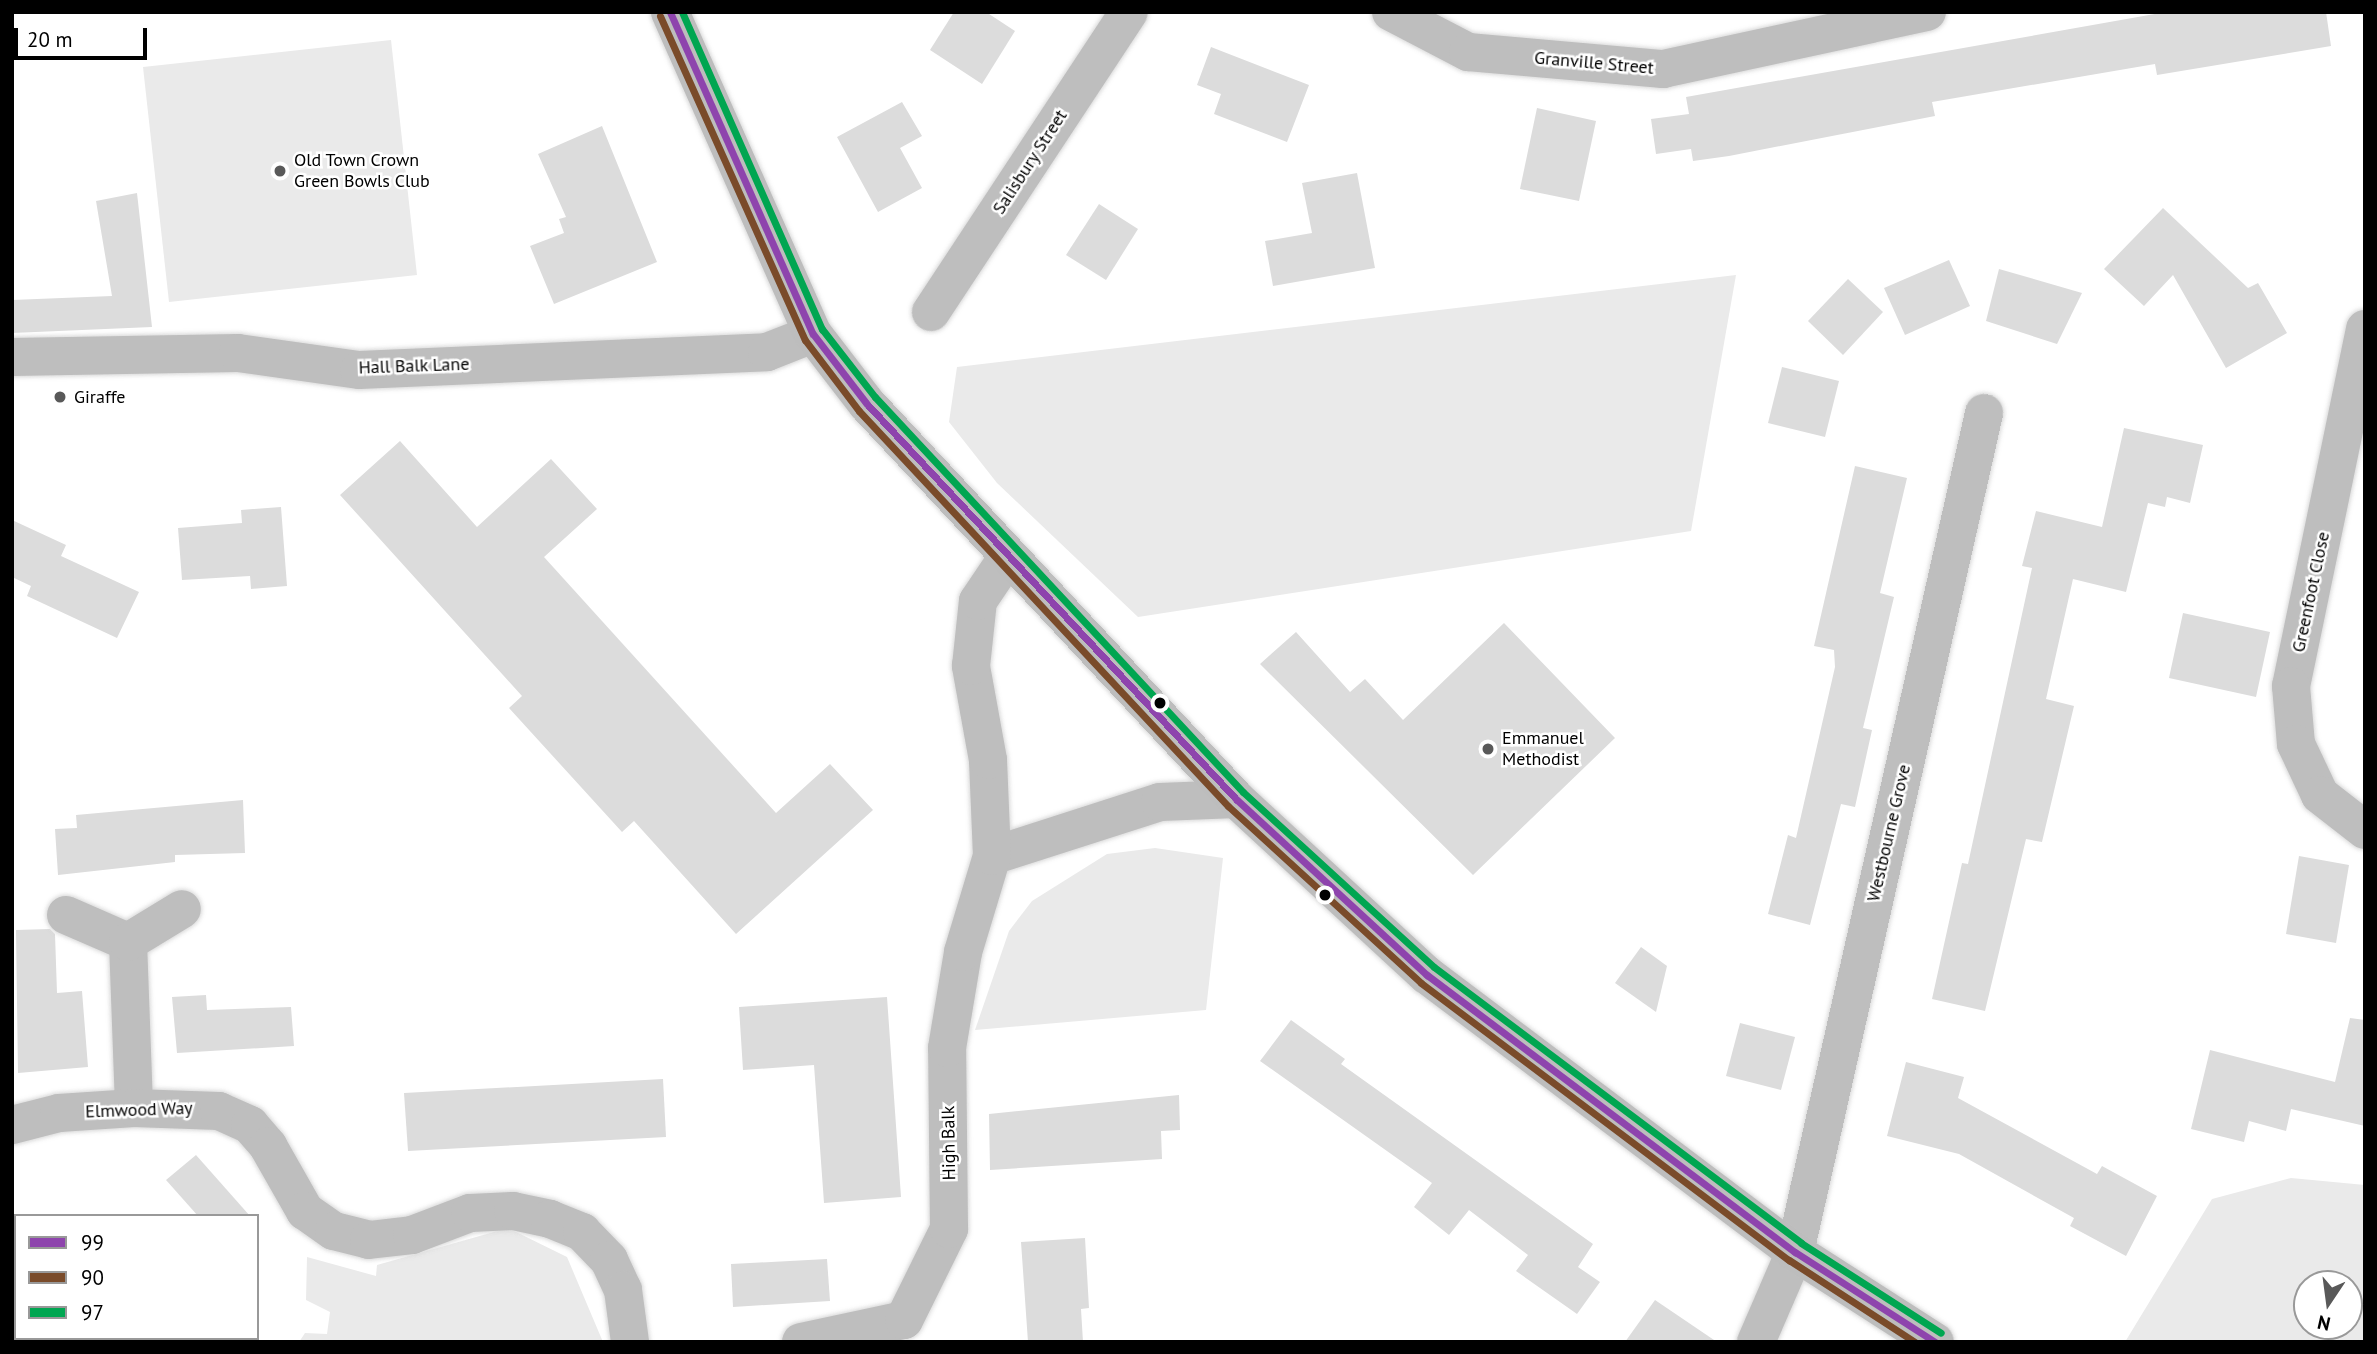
<!DOCTYPE html>
<html>
<head>
<meta charset="utf-8">
<style>
	body { margin:0 }
	#map { position:relative; width:2377px; height:1354px; overflow:hidden; background:#fff; font-family:"PT Sans",sans-serif }
	div>[style] { position:absolute }
	.green>* { inset:0; background:#eaeaea }
	.building>* { inset:0; background:#dcdcdc }
	.roads { filter:drop-shadow(0 0 2px #dbdbdb) drop-shadow(0 0 2px #dbdbdb) }
	.minor>* { height:38px; margin:-19px; padding:0 19px; transform-origin:19px; border-radius:19px; background:#bebebe }
	.trunk>* { height:38px; margin:-19px; padding:0 19px; transform-origin:19px; border-radius:19px; background:#bdbdbd }
	.bus-1>* { height:7px; margin:-3.5px; padding:0 3.5px; transform-origin:3.5px; border-radius:3.5px; background:#8e44ad }
	.bus-2>* { height:7px; margin:-3.5px; padding:0 3.5px; transform-origin:3.5px; border-radius:3.5px; background:#7a4b2a }
	.bus-3>* { height:7px; margin:-3.5px; padding:0 3.5px; transform-origin:3.5px; border-radius:3.5px; background:#00a651 }
	.dots>* { width:19px; height:19px; translate:-50% -50%; box-sizing:border-box; border:4px solid #fff; border-radius:50% }
	span { translate:-50% -50%; white-space:nowrap; text-align:center; line-height:1.15; -webkit-text-stroke:5px #fff; paint-order:stroke }
	.street-label { font-size:18px; color:#000 }
	.poi-label { font-size:18px; color:#000 }
	.left { translate:0 -50%; text-align:left }
	.frame { position:absolute; inset:0; border:14px solid #000; pointer-events:none }
	.legend { position:absolute; left:14px; top:1214px; width:245px; height:126px; box-sizing:border-box; background:#fff; border:2px solid #999; margin:0; padding:9px 12px; list-style:none; font-size:21px; color:#000 }
	.legend li { display:flex; align-items:center; gap:14px; height:35px }
	.legend b { width:35px; border:2px solid #999 }
	.north { position:absolute; left:2293px; top:1270px; width:70px; height:70px; box-sizing:border-box; background:#fff; border:2px solid #999; border-radius:50%; rotate:193deg; font-size:19px; font-weight:700; line-height:28px; text-align:center; color:#000 }
	.north::after { content:''; display:block; margin:auto; width:24px; height:32px; background:#595959; clip-path:polygon(50% 0,100% 100%,50% 72%,0 100%) }
	.scale { position:absolute; left:14px; top:28px; width:133px; height:32px; box-sizing:border-box; border:4px solid #000; border-top:0; padding-left:9px; font-size:21px; line-height:24px; white-space:nowrap; color:#000; -webkit-text-stroke:5px #fff; paint-order:stroke }
</style>
</head>
<body>
<div id="map">
	<div class="green">
		<div style="clip-path:polygon(391px 40px,417px 275px,169px 302px,143px 67px)"></div>
		<div style="clip-path:polygon(1736px 275px,1691px 531px,1138px 617px,997px 483px,949px 422px,957px 367px)"></div>
		<div style="clip-path:polygon(1155px 848px,1223px 858px,1206px 1010px,975px 1030px,1009px 931px,1032px 901px,1107px 854px)"></div>
		<div style="clip-path:polygon(evenodd,2291px 1178px,2365px 1185px,2365px 1342px,2125px 1342px,2212px 1199px,2291px 1178px,2307px 1284px,2349px 1284px,2349px 1326px,2307px 1326px,2307px 1284px)"></div>
		<div style="clip-path:polygon(508px 1228px,567px 1257px,603px 1342px,299px 1342px,305px 1333px,327px 1334px,330px 1312px,306px 1300px,307px 1257px,376px 1276px,377px 1265px)"></div>
	</div>
	<div class="building">
		<div style="clip-path:polygon(954px 12px,986px 12px,1015px 31px,982px 84px,930px 50px)"></div>
		<div style="clip-path:polygon(2326px 12px,2331px 46px,2157px 75px,2155px 64px,1932px 102px,1935px 116px,1729px 156px,1693px 161px,1691px 149px,1656px 154px,1651px 119px,1689px 114px,1686px 97px,2166px 12px)"></div>
		<div style="clip-path:polygon(1211px 47px,1309px 85px,1287px 142px,1214px 114px,1221px 94px,1197px 85px)"></div>
		<div style="clip-path:polygon(902px 102px,922px 136px,900px 148px,922px 188px,878px 212px,837px 137px)"></div>
		<div style="clip-path:polygon(1537px 108px,1596px 121px,1579px 201px,1520px 189px)"></div>
		<div style="clip-path:polygon(602px 126px,657px 262px,554px 304px,530px 246px,564px 233px,559px 219px,566px 217px,538px 154px)"></div>
		<div style="clip-path:polygon(1357px 173px,1375px 268px,1273px 286px,1265px 241px,1312px 233px,1302px 183px)"></div>
		<div style="clip-path:polygon(137px 193px,152px 327px,12px 333px,12px 300px,112px 296px,96px 201px)"></div>
		<div style="clip-path:polygon(1099px 204px,1138px 229px,1106px 280px,1066px 255px)"></div>
		<div style="clip-path:polygon(2163px 208px,2248px 288px,2258px 283px,2287px 333px,2226px 368px,2173px 275px,2144px 306px,2104px 269px)"></div>
		<div style="clip-path:polygon(1949px 260px,1970px 306px,1905px 335px,1884px 288px)"></div>
		<div style="clip-path:polygon(1999px 269px,2082px 293px,2057px 344px,1986px 321px)"></div>
		<div style="clip-path:polygon(1848px 279px,1883px 312px,1843px 355px,1808px 321px)"></div>
		<div style="clip-path:polygon(1782px 367px,1839px 381px,1825px 437px,1768px 423px)"></div>
		<div style="clip-path:polygon(2124px 428px,2203px 445px,2190px 503px,2167px 497px,2165px 507px,2148px 503px,2126px 592px,2073px 579px,2046px 699px,2074px 706px,2042px 842px,2026px 839px,1985px 1011px,1932px 999px,1962px 863px,1968px 864px,2032px 568px,2022px 566px,2036px 511px,2102px 527px)"></div>
		<div style="clip-path:polygon(400px 441px,477px 527px,551px 459px,597px 509px,544px 557px,776px 813px,830px 764px,873px 810px,736px 934px,634px 821px,622px 832px,509px 708px,522px 696px,340px 495px)"></div>
		<div style="clip-path:polygon(1855px 466px,1907px 478px,1880px 593px,1894px 597px,1863px 728px,1872px 730px,1855px 807px,1841px 804px,1810px 925px,1768px 914px,1788px 835px,1796px 838px,1835px 667px,1834px 650px,1814px 646px)"></div>
		<div style="clip-path:polygon(281px 507px,287px 586px,251px 589px,250px 576px,182px 580px,178px 528px,242px 523px,241px 510px)"></div>
		<div style="clip-path:polygon(12px 520px,66px 545px,61px 556px,139px 592px,117px 638px,27px 596px,31px 586px,12px 577px)"></div>
		<div style="clip-path:polygon(2183px 613px,2270px 632px,2256px 697px,2169px 678px)"></div>
		<div style="clip-path:polygon(1504px 623px,1615px 738px,1473px 875px,1260px 664px,1296px 632px,1350px 692px,1365px 679px,1403px 720px)"></div>
		<div style="clip-path:polygon(243px 800px,245px 853px,175px 855px,175px 862px,58px 875px,55px 829px,77px 828px,76px 815px)"></div>
		<div style="clip-path:polygon(2299px 856px,2349px 865px,2336px 943px,2286px 934px)"></div>
		<div style="clip-path:polygon(50px 929px,55px 934px,57px 993px,82px 991px,88px 1067px,18px 1073px,16px 930px)"></div>
		<div style="clip-path:polygon(1641px 947px,1667px 966px,1656px 1012px,1615px 983px)"></div>
		<div style="clip-path:polygon(206px 995px,207px 1010px,291px 1007px,294px 1046px,177px 1053px,172px 997px)"></div>
		<div style="clip-path:polygon(887px 997px,901px 1197px,824px 1203px,814px 1065px,743px 1070px,739px 1007px)"></div>
		<div style="clip-path:polygon(2350px 1018px,2365px 1020px,2365px 1126px,2291px 1109px,2286px 1131px,2249px 1121px,2244px 1142px,2191px 1129px,2210px 1050px,2335px 1082px)"></div>
		<div style="clip-path:polygon(1291px 1020px,1345px 1059px,1341px 1064px,1593px 1244px,1578px 1267px,1600px 1282px,1577px 1314px,1516px 1271px,1528px 1255px,1469px 1210px,1449px 1235px,1414px 1207px,1432px 1183px,1260px 1061px)"></div>
		<div style="clip-path:polygon(1740px 1023px,1795px 1037px,1781px 1090px,1726px 1076px)"></div>
		<div style="clip-path:polygon(1906px 1062px,1964px 1077px,1958px 1098px,2097px 1174px,2102px 1166px,2157px 1196px,2126px 1256px,2070px 1226px,2074px 1218px,1959px 1154px,1887px 1136px)"></div>
		<div style="clip-path:polygon(663px 1079px,666px 1137px,408px 1151px,404px 1093px)"></div>
		<div style="clip-path:polygon(1179px 1095px,1180px 1130px,1161px 1131px,1162px 1159px,990px 1170px,989px 1114px)"></div>
		<div style="clip-path:polygon(196px 1155px,250px 1216px,198px 1216px,166px 1180px)"></div>
		<div style="clip-path:polygon(1085px 1238px,1089px 1308px,1081px 1309px,1083px 1342px,1028px 1342px,1021px 1242px)"></div>
		<div style="clip-path:polygon(827px 1259px,830px 1301px,733px 1307px,731px 1264px)"></div>
		<div style="clip-path:polygon(1655px 1300px,1717px 1342px,1625px 1342px)"></div>
	</div>
	<div class="roads">
		<div class="minor">
			<div style="left:1391px;top:12px;width:87px;rotate:27.5deg"></div>
			<div style="left:1468px;top:52px;width:196px;rotate:5deg"></div>
			<div style="left:1663px;top:69px;width:270px;rotate:-12.2deg"></div>
			<div style="left:931px;top:312px;width:359px;rotate:-56.6deg"></div>
			<div style="left:2365px;top:329px;width:365px;rotate:101.7deg"></div>
			<div style="left:2291px;top:686px;width:58px;rotate:85.1deg"></div>
			<div style="left:2296px;top:744px;width:56px;rotate:64.8deg"></div>
			<div style="left:2320px;top:795px;width:57px;rotate:37.9deg"></div>
			<div style="left:12px;top:357px;width:226px;rotate:-1deg"></div>
			<div style="left:238px;top:353px;width:122px;rotate:8deg"></div>
			<div style="left:359px;top:370px;width:408px;rotate:-2.5deg"></div>
			<div style="left:767px;top:352px;width:49px;rotate:-21.4deg"></div>
			<div style="left:992px;top:856px;width:176px;rotate:-17.8deg"></div>
			<div style="left:1160px;top:802px;width:76px;rotate:-2.3deg"></div>
			<div style="left:66px;top:915px;width:68px;rotate:23.5deg"></div>
			<div style="left:128px;top:942px;width:166px;rotate:87.9deg"></div>
			<div style="left:128px;top:942px;width:63px;rotate:-31.4deg"></div>
			<div style="left:12px;top:1125px;width:49px;rotate:-14.3deg"></div>
			<div style="left:59px;top:1113px;width:75px;rotate:-3.8deg"></div>
			<div style="left:134px;top:1108px;width:85px;rotate:2deg"></div>
			<div style="left:219px;top:1111px;width:34px;rotate:24deg"></div>
			<div style="left:250px;top:1125px;width:28px;rotate:49deg"></div>
			<div style="left:268px;top:1146px;width:75px;rotate:60.4deg"></div>
			<div style="left:305px;top:1211px;width:35px;rotate:35deg"></div>
			<div style="left:334px;top:1231px;width:36px;rotate:14deg"></div>
			<div style="left:369px;top:1240px;width:43px;rotate:-6.6deg"></div>
			<div style="left:412px;top:1235px;width:62px;rotate:-20.8deg"></div>
			<div style="left:470px;top:1213px;width:43px;rotate:-2.7deg"></div>
			<div style="left:513px;top:1211px;width:38px;rotate:12deg"></div>
			<div style="left:550px;top:1219px;width:35px;rotate:22deg"></div>
			<div style="left:582px;top:1232px;width:39px;rotate:46deg"></div>
			<div style="left:609px;top:1260px;width:33px;rotate:65deg"></div>
			<div style="left:623px;top:1290px;width:52px;rotate:82.3deg"></div>
			<div style="left:801px;top:1342px;width:105px;rotate:-12.1deg"></div>
			<div style="left:904px;top:1320px;width:102px;rotate:-63.7deg"></div>
			<div style="left:949px;top:1229px;width:181px;rotate:-90.6deg"></div>
			<div style="left:947px;top:1048px;width:97px;rotate:-80.5deg"></div>
			<div style="left:963px;top:952px;width:100px;rotate:-73.2deg"></div>
			<div style="left:992px;top:856px;width:96px;rotate:-92.4deg"></div>
			<div style="left:988px;top:760px;width:96px;rotate:-100.3deg"></div>
			<div style="left:971px;top:666px;width:65px;rotate:-83.9deg"></div>
			<div style="left:978px;top:601px;width:52px;rotate:-56deg"></div>
			<div style="left:1756px;top:1342px;width:98px;rotate:-66.6deg"></div>
			<div style="left:1795px;top:1252px;width:860px;rotate:-77.3deg"></div>
		</div>
		<div class="trunk">
			<div style="left:670px;top:12px;width:352px;rotate:66.1deg"></div>
			<div style="left:813px;top:334px;width:88px;rotate:52.4deg"></div>
			<div style="left:867px;top:404px;width:541px;rotate:46.95deg"></div>
			<div style="left:1236px;top:799px;width:260px;rotate:42.7deg"></div>
			<div style="left:1427px;top:975px;width:461px;rotate:37deg"></div>
			<div style="left:1795px;top:1252px;width:166px;rotate:32.7deg"></div>
		</div>
	</div>
	<div class="bus-1">
		<div style="left:670px;top:12px;width:352px;rotate:66.1deg"></div>
		<div style="left:813px;top:334px;width:88px;rotate:52.4deg"></div>
		<div style="left:867px;top:404px;width:541px;rotate:46.95deg"></div>
		<div style="left:1236px;top:799px;width:260px;rotate:42.7deg"></div>
		<div style="left:1427px;top:975px;width:461px;rotate:37deg"></div>
		<div style="left:1795px;top:1252px;width:166px;rotate:32.7deg"></div>
	</div>
	<div class="bus-2">
		<div style="left:660px;top:16px;width:355px;rotate:65.9deg"></div>
		<div style="left:805px;top:340px;width:89px;rotate:52.7deg"></div>
		<div style="left:859px;top:411px;width:541px;rotate:46.95deg"></div>
		<div style="left:1228px;top:806px;width:262px;rotate:42.5deg"></div>
		<div style="left:1421px;top:983px;width:461px;rotate:37deg"></div>
		<div style="left:1789px;top:1260px;width:150px;rotate:33.1deg"></div>
	</div>
	<div class="bus-3">
		<div style="left:682px;top:12px;width:347px;rotate:66.2deg"></div>
		<div style="left:822px;top:329px;width:86px;rotate:52.1deg"></div>
		<div style="left:875px;top:397px;width:540px;rotate:47.03deg"></div>
		<div style="left:1243px;top:792px;width:259px;rotate:42.5deg"></div>
		<div style="left:1434px;top:967px;width:459px;rotate:36.9deg"></div>
		<div style="left:1801px;top:1243px;width:166px;rotate:32.7deg"></div>
	</div>
	<div class="dots">
		<div style="left:280px;top:171px;background:#595959"></div>
		<div style="left:60px;top:397px;background:#595959"></div>
		<div style="left:1160px;top:703px;background:#000"></div>
		<div style="left:1488px;top:749px;background:#595959"></div>
		<div style="left:1325px;top:895px;background:#000"></div>
	</div>
	<div class="street-label">
		<span style="left:1594px;top:63px;rotate:5deg">Granville Street</span>
		<span style="left:1030px;top:162px;rotate:-57deg">Salisbury Street</span>
		<span style="left:414px;top:366px;rotate:-2deg">Hall Balk Lane</span>
		<span style="left:2311px;top:592px;rotate:-78deg">Greenfoot Close</span>
		<span style="left:1889px;top:833px;rotate:-77deg">Westbourne Grove</span>
		<span style="left:139px;top:1110px;rotate:-2deg">Elmwood Way</span>
		<span style="left:949px;top:1143px;rotate:-91deg">High Balk</span>
	</div>
	<div class="poi-label">
		<span class="left" style="left:294px;top:171px">Old Town Crown<br>Green Bowls Club</span>
		<span class="left" style="left:74px;top:397px">Giraffe</span>
		<span class="left" style="left:1502px;top:749px">Emmanuel<br>Methodist</span>
	</div>
	<div class="frame"></div>
	<ul class="legend">
	<li><b style="height:9px;background:#8e44ad"></b>99</li>
	<li><b style="height:9px;background:#7a4b2a"></b>90</li>
	<li><b style="height:9px;background:#00a651"></b>97</li>
	</ul>
	<div class="north">N</div>
	<div class="scale">20 m</div>
</div>
</body>
</html>
